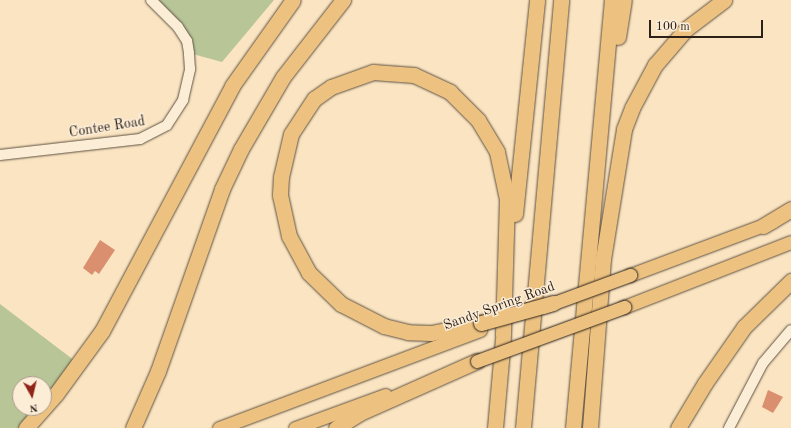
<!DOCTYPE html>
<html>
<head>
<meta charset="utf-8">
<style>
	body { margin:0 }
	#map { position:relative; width:791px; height:428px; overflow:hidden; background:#fae4c1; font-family:"Old Standard TT",serif }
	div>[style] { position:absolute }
	.green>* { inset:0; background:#b8c597 }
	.building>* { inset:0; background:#da906f }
	.roads { filter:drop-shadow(0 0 1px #5f5243) drop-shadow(0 0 1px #5f5243) }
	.minor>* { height:10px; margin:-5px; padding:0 5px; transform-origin:5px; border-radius:5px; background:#fcedd7 }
	.major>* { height:13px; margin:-6.5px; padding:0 6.5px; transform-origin:6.5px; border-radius:6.5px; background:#edc280 }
	.highway>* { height:15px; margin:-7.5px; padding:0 7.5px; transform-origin:7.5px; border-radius:7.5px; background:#edc280 }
	.bridges { filter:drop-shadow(0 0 1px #2b2119) drop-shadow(0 0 1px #2b2119) }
	.major-bridge>* { height:13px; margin:-6.5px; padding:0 6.5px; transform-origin:6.5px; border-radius:6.5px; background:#edc280 }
	.highway-bridge>* { height:15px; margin:-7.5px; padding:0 7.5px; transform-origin:7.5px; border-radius:7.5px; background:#edc280 }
	span { translate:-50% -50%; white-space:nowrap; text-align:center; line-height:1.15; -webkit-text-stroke:3px #fcedd7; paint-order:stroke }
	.street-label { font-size:14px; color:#2b2119 }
	.north { position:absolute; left:12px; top:376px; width:40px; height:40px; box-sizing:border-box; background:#fcedd7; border:1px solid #a89b8b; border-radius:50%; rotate:172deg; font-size:11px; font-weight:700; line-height:16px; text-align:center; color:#2b2119 }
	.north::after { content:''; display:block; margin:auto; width:14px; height:18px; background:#8f2418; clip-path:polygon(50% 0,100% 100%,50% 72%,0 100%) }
	.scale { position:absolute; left:649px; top:20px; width:114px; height:18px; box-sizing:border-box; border:2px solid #2b2119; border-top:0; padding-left:5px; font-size:12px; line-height:14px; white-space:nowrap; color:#2b2119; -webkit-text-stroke:3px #fcedd7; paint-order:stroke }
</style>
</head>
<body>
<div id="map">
	<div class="green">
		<div style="clip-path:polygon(151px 0,274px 0,222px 62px,189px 53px,163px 10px)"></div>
		<div style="clip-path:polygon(evenodd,0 304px,79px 364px,26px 428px,0 428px,0 304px,20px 384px,44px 384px,44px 408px,20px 408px,20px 384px)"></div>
	</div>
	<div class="building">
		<div style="clip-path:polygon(100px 240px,115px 250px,99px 274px,95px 271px,92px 275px,83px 268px)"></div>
		<div style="clip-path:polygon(768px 390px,783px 397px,773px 413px,762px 407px)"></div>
	</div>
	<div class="roads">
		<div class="minor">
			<div style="left:0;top:155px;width:141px;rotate:-6.5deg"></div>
			<div style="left:140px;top:139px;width:30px;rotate:-27deg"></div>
			<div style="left:167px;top:125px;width:30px;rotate:-57deg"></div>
			<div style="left:183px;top:100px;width:32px;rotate:-77deg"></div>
			<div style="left:190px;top:69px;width:16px;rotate:-94deg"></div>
			<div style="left:189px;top:53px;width:12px;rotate:-99deg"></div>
			<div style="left:187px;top:41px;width:17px;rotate:-123deg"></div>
			<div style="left:178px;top:27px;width:38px;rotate:-135deg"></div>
			<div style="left:729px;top:428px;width:73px;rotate:-62.4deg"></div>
			<div style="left:763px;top:363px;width:43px;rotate:-49.7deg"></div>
		</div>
		<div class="major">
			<div style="left:630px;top:275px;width:152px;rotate:-20.5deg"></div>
			<div style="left:624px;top:307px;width:179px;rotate:-21.3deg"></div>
			<div style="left:219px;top:428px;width:279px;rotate:-20.6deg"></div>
			<div style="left:295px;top:428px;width:96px;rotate:-20.1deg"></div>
		</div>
		<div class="highway">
			<div style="left:618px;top:37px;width:37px;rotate:-81deg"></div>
			<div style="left:515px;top:214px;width:215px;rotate:-84.1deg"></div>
			<div style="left:763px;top:226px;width:33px;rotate:-31deg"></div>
			<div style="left:481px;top:323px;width:51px;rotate:168.7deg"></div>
			<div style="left:431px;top:333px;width:23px;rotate:-178deg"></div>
			<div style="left:408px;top:332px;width:25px;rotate:-166deg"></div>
			<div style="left:384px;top:326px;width:48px;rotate:-152.9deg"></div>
			<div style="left:341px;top:304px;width:45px;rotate:-135.9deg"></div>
			<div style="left:309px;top:273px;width:42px;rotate:-118.4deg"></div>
			<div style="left:289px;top:236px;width:42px;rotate:-102.4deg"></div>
			<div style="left:280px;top:195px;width:18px;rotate:-87deg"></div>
			<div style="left:281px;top:177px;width:44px;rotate:-76.9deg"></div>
			<div style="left:291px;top:134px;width:42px;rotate:-56.7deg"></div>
			<div style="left:314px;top:99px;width:21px;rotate:-35deg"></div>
			<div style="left:331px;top:87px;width:45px;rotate:-19.7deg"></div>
			<div style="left:373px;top:72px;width:41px;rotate:4.2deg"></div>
			<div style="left:414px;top:75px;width:40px;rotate:25deg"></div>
			<div style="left:450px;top:92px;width:40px;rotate:45deg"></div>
			<div style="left:478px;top:120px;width:37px;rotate:59deg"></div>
			<div style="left:497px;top:152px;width:48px;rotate:78deg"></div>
			<div style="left:507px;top:199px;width:136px;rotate:91.7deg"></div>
			<div style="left:26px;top:428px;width:45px;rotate:-48.6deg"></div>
			<div style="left:56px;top:394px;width:78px;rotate:-53.9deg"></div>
			<div style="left:102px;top:331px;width:277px;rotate:-62deg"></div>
			<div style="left:232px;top:86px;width:105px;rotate:-54.7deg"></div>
			<div style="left:133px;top:428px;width:62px;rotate:-66.3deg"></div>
			<div style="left:158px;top:371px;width:193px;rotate:-70.6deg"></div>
			<div style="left:222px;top:189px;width:44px;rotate:-64.6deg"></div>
			<div style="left:241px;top:149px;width:83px;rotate:-59.7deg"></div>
			<div style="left:283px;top:77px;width:98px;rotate:-52.1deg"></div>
			<div style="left:336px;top:428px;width:28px;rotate:-32deg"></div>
			<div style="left:360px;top:413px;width:128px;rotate:-24deg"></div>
			<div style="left:495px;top:428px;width:89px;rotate:-84.9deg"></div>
			<div style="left:523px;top:428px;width:430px;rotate:-84.9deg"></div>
			<div style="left:573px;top:428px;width:430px;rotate:-84.8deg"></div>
			<div style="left:590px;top:428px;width:169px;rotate:-85.6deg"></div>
			<div style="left:603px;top:259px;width:132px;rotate:-80.8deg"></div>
			<div style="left:624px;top:129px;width:22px;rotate:-69deg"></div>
			<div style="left:632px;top:108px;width:49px;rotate:-61.9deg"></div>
			<div style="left:655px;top:65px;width:48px;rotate:-49.3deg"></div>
			<div style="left:686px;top:29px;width:48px;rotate:-37.3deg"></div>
			<div style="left:678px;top:428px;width:52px;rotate:-59deg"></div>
			<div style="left:705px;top:383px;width:68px;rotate:-55.1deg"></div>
			<div style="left:744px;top:327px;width:66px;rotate:-44.4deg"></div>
		</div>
	</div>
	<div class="bridges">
		<div class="major-bridge">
			<div style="left:543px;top:307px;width:93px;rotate:-20.2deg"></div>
			<div style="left:477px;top:361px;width:157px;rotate:-20.2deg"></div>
		</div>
		<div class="highway-bridge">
			<div style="left:481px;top:323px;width:75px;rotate:-15.5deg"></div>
		</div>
	</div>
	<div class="street-label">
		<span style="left:107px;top:127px;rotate:-9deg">Contee Road</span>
		<span style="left:499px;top:306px;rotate:-20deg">Sandy Spring Road</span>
	</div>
	<div class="north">N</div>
	<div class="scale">100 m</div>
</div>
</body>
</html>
